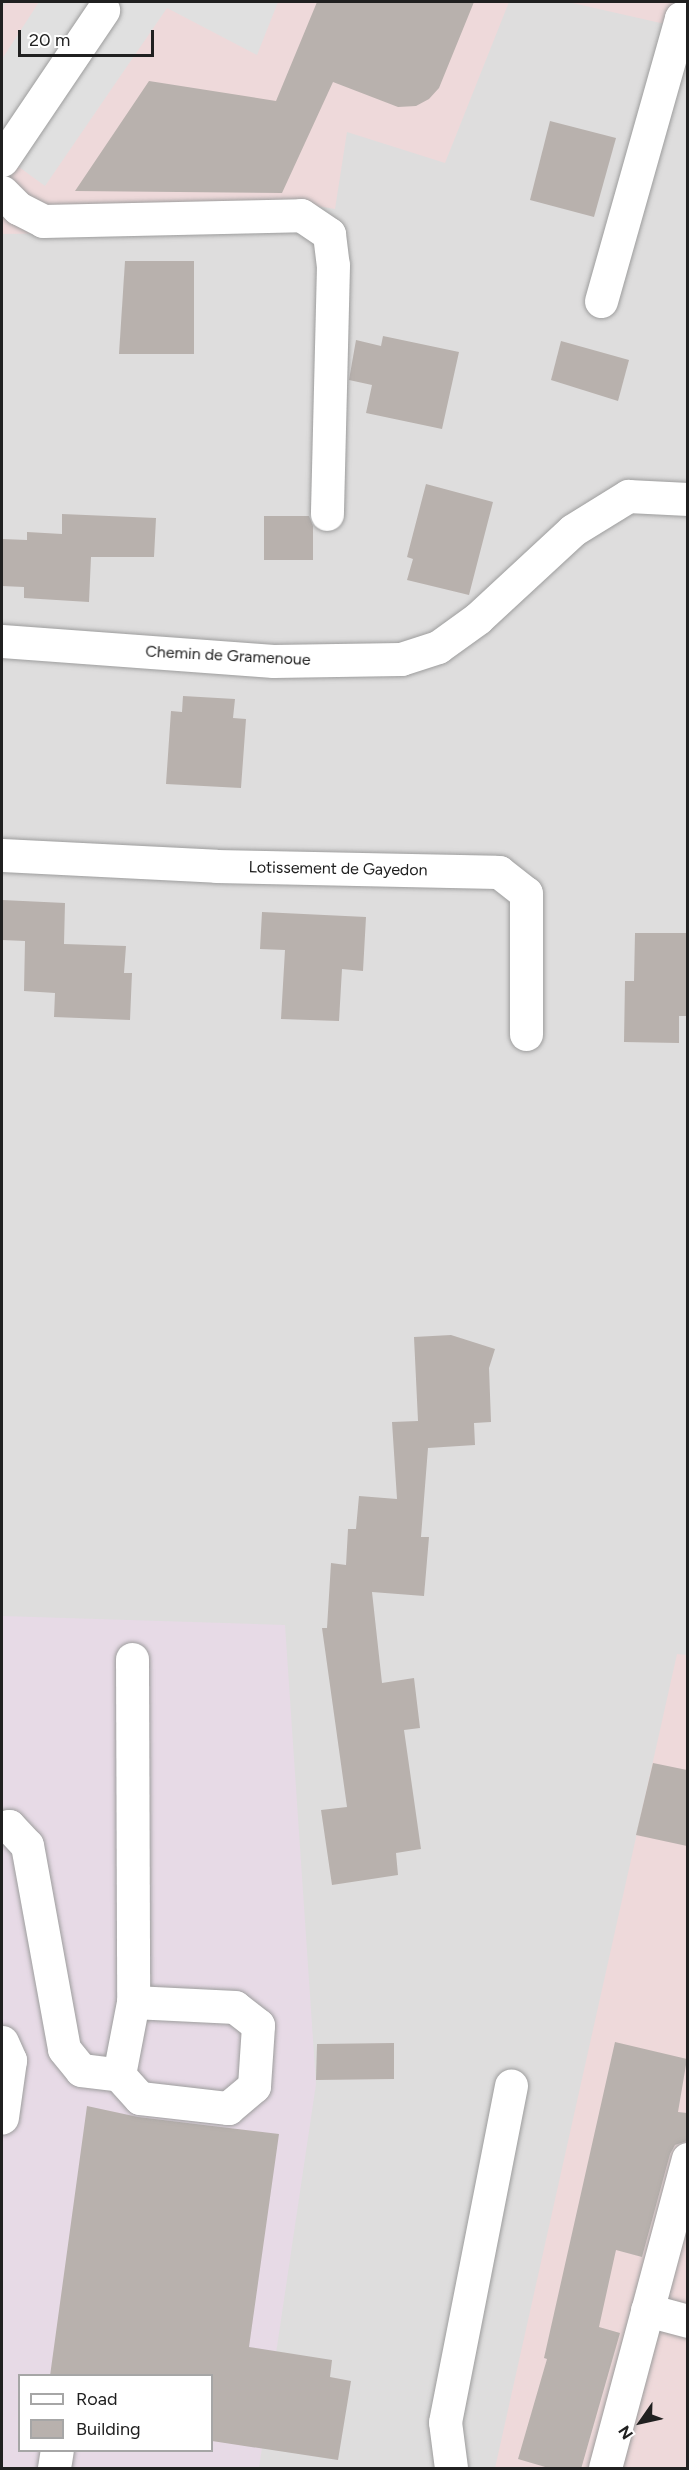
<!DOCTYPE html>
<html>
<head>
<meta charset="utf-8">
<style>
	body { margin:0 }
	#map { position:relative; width:689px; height:2470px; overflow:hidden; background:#efece7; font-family:Figtree,sans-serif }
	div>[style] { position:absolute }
	.residential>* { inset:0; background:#dedddd }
	.commercial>* { inset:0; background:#eed9da }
	.industrial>* { inset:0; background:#e7dae6 }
	.parking>* { inset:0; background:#e0e0e0 }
	.building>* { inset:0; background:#b8b1ad }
	.roads { filter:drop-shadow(0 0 2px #9d9d9d) drop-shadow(0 0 2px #9d9d9d) }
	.minor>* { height:33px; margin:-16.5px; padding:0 16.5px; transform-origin:16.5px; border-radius:16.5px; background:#fff }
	span { translate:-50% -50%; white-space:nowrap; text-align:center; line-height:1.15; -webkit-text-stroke:4.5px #fff; paint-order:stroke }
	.street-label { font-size:16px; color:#202020 }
	.frame { position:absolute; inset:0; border:3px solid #202020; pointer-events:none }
	.legend { position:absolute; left:18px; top:2374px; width:195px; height:78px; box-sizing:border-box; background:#fff; border:2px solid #a6a6a6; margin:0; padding:8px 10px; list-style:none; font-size:18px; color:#202020 }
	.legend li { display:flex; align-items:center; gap:12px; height:30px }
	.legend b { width:30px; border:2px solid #a6a6a6 }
	.north { position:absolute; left:611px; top:2392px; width:60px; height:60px; -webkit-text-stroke:4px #fff; paint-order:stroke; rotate:236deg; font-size:16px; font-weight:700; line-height:24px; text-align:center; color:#202020 }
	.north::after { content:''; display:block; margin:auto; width:21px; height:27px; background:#202020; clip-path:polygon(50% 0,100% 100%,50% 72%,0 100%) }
	.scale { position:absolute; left:18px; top:30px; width:136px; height:27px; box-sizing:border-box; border:3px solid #202020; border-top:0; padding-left:8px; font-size:18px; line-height:21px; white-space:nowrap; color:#202020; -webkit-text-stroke:4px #fff; paint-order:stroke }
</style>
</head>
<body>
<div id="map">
	<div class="residential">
		<div style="clip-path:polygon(evenodd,2px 2px,687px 2px,687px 2468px,2px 2468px,2px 2px,20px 2376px,212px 2376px,212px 2450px,20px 2450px,20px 2376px)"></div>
	</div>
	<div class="commercial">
		<div style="clip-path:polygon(6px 2px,509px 2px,445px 163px,347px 132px,335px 209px,317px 206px,315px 230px,2px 234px,2px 8px)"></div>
		<div style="clip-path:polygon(568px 2px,687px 2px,687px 29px)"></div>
		<div style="clip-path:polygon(677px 1654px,687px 1655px,687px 2468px,495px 2468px)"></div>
	</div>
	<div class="industrial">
		<div style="clip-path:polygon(evenodd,2px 1616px,285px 1625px,316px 2084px,259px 2468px,2px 2468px,2px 1616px,20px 2376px,212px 2376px,212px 2450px,20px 2450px,20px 2376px)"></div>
	</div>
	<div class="parking">
		<div style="clip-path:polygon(39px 2px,278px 2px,257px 55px,167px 8px,45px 186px,4px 156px,2px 160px,2px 59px)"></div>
	</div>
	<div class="building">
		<div style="clip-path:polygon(317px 2px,474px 2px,439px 88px,429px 99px,416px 106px,398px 107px,333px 82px,282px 193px,75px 191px,149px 81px,276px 101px)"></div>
		<div style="clip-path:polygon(550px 121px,616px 138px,594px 217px,530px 200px)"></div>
		<div style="clip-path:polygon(125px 261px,194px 261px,194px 354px,119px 354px)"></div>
		<div style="clip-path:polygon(383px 336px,459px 352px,442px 429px,366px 413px,372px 385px,349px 380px,356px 340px,381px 346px)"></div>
		<div style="clip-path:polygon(561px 341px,629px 360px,618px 401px,551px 380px)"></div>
		<div style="clip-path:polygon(426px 484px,493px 502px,469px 595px,407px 580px,413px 559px,407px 557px)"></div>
		<div style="clip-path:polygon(62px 514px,156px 518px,154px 557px,91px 557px,89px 602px,24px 598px,24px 587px,2px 586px,2px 539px,27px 540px,27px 532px,62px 534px)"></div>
		<div style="clip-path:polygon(264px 516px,309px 516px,313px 526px,313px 560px,264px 560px)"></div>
		<div style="clip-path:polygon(183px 696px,235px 699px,233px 718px,246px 719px,241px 788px,166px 784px,171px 711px,182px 712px)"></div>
		<div style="clip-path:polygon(2px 900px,65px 903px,64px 944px,126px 946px,124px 973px,132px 973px,130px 1020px,54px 1017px,55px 993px,24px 991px,25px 941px,2px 940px)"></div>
		<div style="clip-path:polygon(262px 912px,366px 917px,363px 971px,342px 969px,339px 1021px,281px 1019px,285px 950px,260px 949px)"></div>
		<div style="clip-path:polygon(635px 933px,687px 933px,687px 1016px,679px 1016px,679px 1043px,624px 1042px,625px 981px,634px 981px)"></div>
		<div style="clip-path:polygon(451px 1335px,495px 1349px,489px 1368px,491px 1422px,474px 1423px,475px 1445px,428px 1448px,421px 1537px,429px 1537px,424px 1596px,372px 1592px,382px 1683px,414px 1678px,420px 1728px,404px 1730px,421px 1849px,396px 1853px,398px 1875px,332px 1885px,321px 1810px,347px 1807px,322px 1628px,327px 1628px,331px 1563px,346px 1565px,348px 1529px,356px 1529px,359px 1496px,397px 1499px,392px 1422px,418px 1421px,414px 1337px)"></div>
		<div style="clip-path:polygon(653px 1763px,687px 1770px,687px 1846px,636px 1835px)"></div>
		<div style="clip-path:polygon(615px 2042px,687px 2059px,678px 2112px,687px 2113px,687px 2141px,675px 2145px,670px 2154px,642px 2257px,616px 2250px,599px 2327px,620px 2333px,581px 2469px,552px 2469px,518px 2459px,547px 2359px,544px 2358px)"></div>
		<div style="clip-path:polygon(394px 2043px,394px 2079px,316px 2080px,317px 2044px)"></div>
		<div style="clip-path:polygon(87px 2106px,138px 2117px,279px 2134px,249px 2347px,332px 2360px,330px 2377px,351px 2381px,338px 2460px,212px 2441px,212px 2376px,50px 2376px)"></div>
	</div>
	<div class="roads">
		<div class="minor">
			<div style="left:2px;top:160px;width:181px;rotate:-56deg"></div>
			<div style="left:2px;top:192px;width:23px;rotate:45deg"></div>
			<div style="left:18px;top:208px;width:28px;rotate:27deg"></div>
			<div style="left:43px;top:221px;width:258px;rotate:-1.3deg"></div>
			<div style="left:301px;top:215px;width:34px;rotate:34deg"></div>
			<div style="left:329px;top:234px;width:31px;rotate:83deg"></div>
			<div style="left:333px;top:265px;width:249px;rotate:91.4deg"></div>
			<div style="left:601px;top:301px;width:294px;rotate:-74.2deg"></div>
			<div style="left:681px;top:18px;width:7px"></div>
			<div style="left:2px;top:641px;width:272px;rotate:4.2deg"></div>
			<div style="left:273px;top:661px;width:128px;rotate:-0.9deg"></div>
			<div style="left:401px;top:659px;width:39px;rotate:-18deg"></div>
			<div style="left:438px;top:647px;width:49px;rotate:-35.9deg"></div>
			<div style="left:478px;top:618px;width:129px;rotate:-42.8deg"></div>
			<div style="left:573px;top:530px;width:65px;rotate:-31.7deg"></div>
			<div style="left:628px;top:496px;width:60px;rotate:2.9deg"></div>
			<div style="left:2px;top:855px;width:214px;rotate:2.9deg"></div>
			<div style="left:216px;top:866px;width:283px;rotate:1.2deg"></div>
			<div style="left:499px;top:872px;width:34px;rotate:38deg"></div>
			<div style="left:526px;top:893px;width:141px;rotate:90deg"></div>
			<div style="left:132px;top:1659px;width:343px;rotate:89.8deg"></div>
			<div style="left:2px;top:1827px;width:7px;rotate:-8deg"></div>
			<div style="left:9px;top:1826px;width:26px;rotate:47deg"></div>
			<div style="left:27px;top:1845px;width:207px;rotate:79.7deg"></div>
			<div style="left:64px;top:2049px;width:27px;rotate:51deg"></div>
			<div style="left:81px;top:2070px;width:38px;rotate:7deg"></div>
			<div style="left:119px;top:2075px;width:31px;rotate:48deg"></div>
			<div style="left:140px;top:2098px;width:89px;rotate:6.5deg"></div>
			<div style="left:228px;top:2108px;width:34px;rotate:-40deg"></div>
			<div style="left:254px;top:2086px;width:61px;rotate:-86.2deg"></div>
			<div style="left:258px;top:2025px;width:29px;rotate:-142deg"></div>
			<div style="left:235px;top:2007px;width:102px;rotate:-177.2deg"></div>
			<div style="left:133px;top:2002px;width:74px;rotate:100.9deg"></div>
			<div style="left:2px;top:2042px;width:20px;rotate:66deg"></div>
			<div style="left:10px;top:2060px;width:58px;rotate:98deg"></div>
			<div style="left:647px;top:2310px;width:42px;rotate:15deg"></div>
			<div style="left:54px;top:2468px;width:18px;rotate:-81deg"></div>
			<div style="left:451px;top:2468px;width:46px;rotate:-97.4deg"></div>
			<div style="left:445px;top:2422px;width:343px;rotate:-78.9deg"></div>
			<div style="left:605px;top:2468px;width:320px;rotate:-75deg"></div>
		</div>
	</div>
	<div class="street-label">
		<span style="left:228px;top:656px;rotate:3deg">Chemin de Gramenoue</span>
		<span style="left:338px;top:869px;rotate:1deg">Lotissement de Gayedon</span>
	</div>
	<div class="frame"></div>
	<ul class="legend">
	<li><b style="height:8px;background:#fff"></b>Road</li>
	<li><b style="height:16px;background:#b8b1ad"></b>Building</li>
	</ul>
	<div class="north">N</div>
	<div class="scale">20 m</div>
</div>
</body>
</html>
